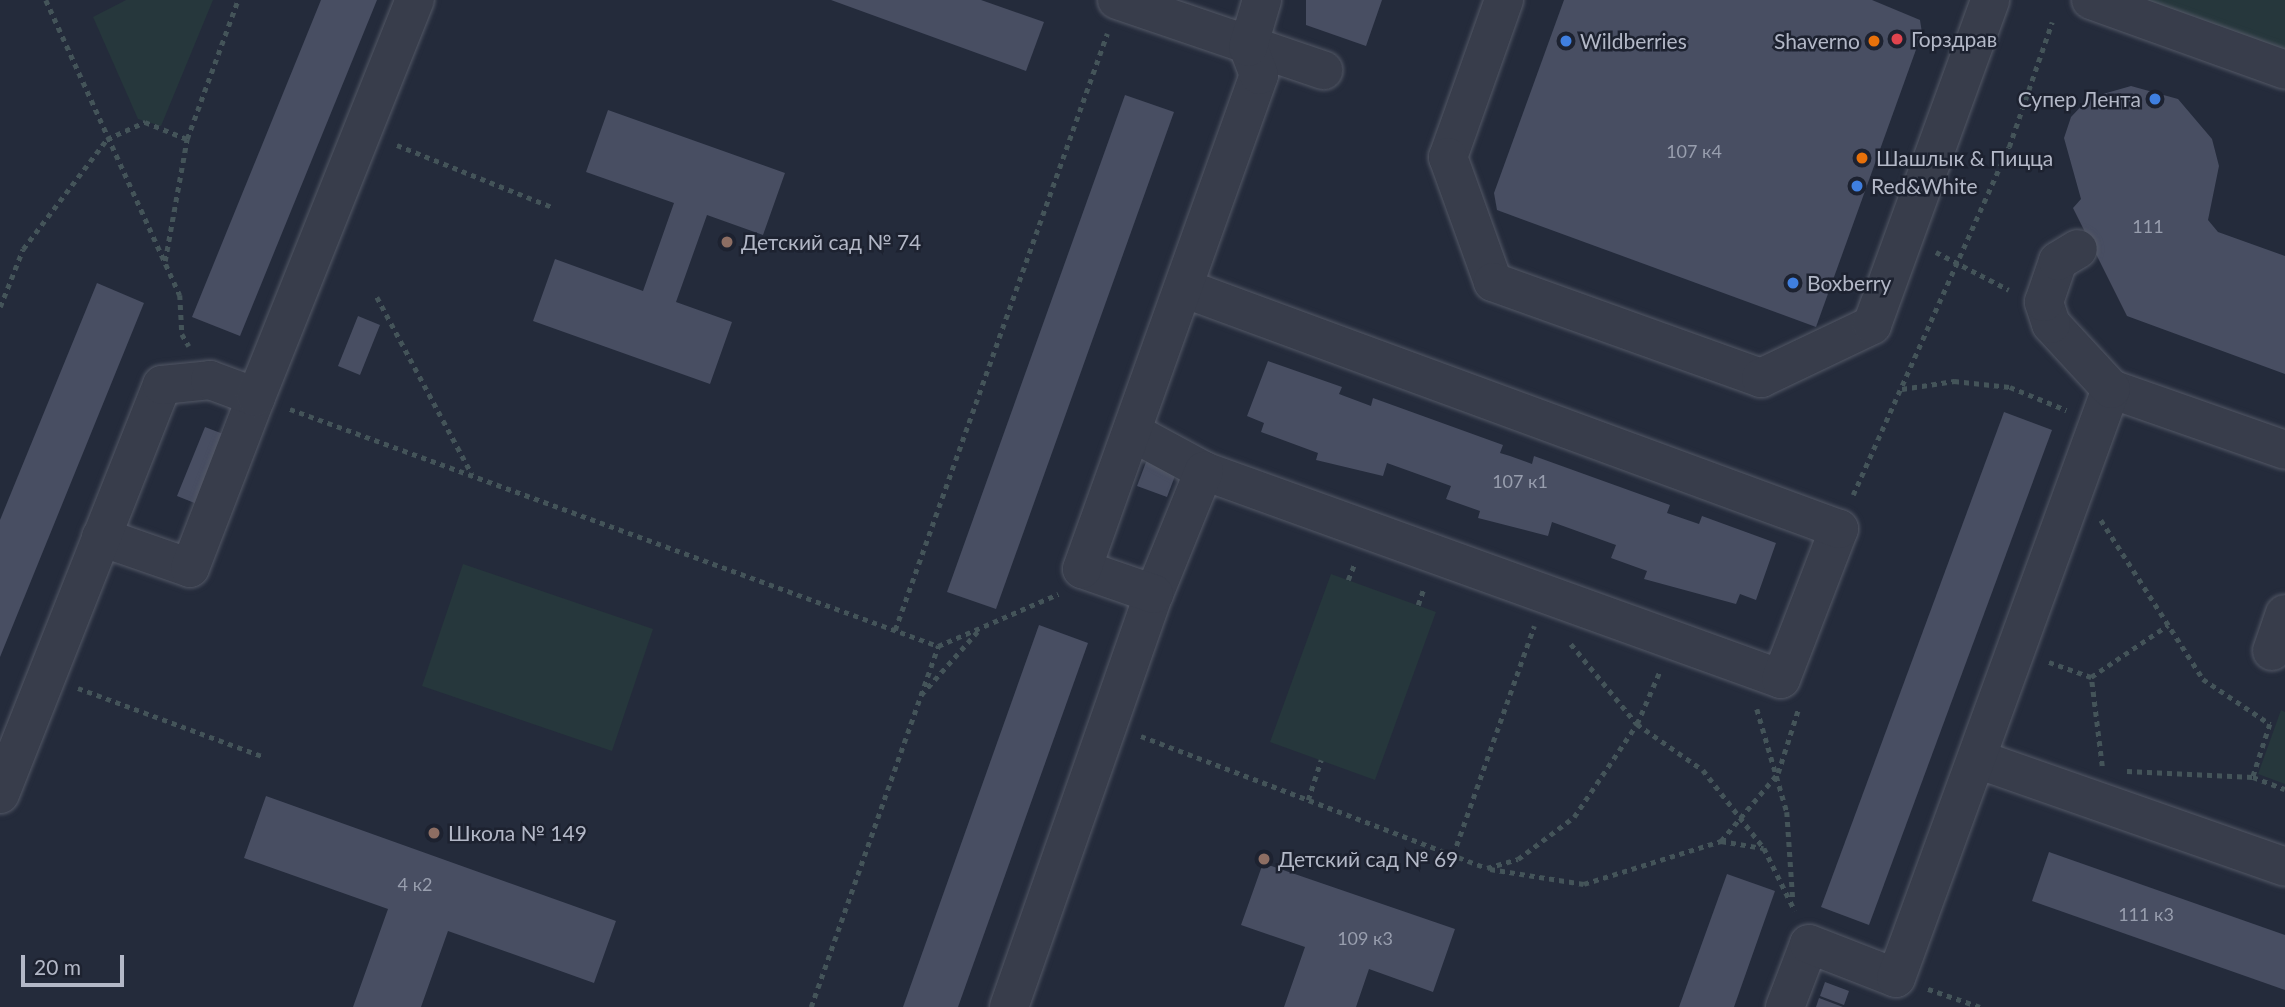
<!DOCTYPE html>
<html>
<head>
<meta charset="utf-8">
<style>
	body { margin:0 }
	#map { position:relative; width:2285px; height:1007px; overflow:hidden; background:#242b3b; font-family:Lato,sans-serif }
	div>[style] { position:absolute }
	.green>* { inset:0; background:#26373c }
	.building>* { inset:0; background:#484e62 }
	.path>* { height:4.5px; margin-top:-2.25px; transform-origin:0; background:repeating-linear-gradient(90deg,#445459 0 5px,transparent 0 10px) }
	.roads { filter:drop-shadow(0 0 2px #535866) drop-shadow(0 0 2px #535866) }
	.minor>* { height:38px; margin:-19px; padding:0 19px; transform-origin:19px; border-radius:19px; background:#383d4b }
	.dots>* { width:19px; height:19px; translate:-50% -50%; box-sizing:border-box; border:4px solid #1d2230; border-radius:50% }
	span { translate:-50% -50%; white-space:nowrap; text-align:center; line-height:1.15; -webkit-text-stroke:5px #1d2230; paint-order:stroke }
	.number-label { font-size:18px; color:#989eae }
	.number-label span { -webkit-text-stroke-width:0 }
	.poi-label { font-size:21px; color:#b3b8c7 }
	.left { translate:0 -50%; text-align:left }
	.right { translate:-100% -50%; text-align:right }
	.scale { position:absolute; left:21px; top:955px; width:103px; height:32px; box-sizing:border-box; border:4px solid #b3b8c7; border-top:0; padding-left:9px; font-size:21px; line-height:24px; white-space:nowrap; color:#b3b8c7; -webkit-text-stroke:5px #1d2230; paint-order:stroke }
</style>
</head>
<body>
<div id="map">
	<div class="green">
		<div style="clip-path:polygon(126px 0,213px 0,161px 126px,138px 119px,93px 17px)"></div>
		<div style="clip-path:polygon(2143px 0,2285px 0,2285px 51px)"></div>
		<div style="clip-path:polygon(463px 564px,653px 629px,612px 751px,422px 686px)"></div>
		<div style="clip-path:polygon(1331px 574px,1436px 612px,1375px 780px,1270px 742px)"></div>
		<div style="clip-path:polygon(2281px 710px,2285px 712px,2285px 784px,2258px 774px)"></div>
	</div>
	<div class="building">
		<div style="clip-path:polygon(321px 0,377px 0,240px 336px,192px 317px)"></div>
		<div style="clip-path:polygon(831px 0,981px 0,1044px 22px,1026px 71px)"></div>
		<div style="clip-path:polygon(1306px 0,1382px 0,1366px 46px,1306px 25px)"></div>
		<div style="clip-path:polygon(1564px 0,1872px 0,1920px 20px,1922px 33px,1816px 327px,1497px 210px,1494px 193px)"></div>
		<div style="clip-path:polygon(2131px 86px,2178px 99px,2212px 139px,2219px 166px,2208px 220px,2218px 232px,2285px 256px,2285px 374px,2127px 316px,2073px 208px,2081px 199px,2064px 138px,2071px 117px,2089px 98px)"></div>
		<div style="clip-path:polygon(1125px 95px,1174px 112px,996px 609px,947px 592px)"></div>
		<div style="clip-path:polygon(608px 110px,785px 173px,763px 235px,707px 215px,676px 302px,732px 322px,710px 384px,533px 321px,555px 259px,643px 291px,674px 203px,586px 172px)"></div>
		<div style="clip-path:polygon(97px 283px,144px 303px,0 657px,0 520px)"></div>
		<div style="clip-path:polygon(358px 316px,380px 325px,360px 375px,338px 366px)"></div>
		<div style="clip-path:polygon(1268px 361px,1342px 387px,1339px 394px,1371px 406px,1373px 398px,1503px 445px,1500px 453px,1510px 456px,1532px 464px,1534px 456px,1670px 505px,1667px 513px,1699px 524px,1702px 516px,1776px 543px,1756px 600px,1740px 594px,1736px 604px,1644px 579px,1647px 571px,1611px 558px,1616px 545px,1552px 522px,1548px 536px,1478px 518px,1480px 511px,1446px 499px,1451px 486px,1387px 463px,1383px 476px,1316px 460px,1318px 453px,1261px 432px,1264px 423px,1247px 416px)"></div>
		<div style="clip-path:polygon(2004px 412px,2052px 430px,1869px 925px,1821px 907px)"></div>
		<div style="clip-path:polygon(205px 427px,231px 437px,202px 506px,177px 496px)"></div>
		<div style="clip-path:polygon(1148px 457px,1178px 468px,1167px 497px,1137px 486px)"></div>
		<div style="clip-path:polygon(1039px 625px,1088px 643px,958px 1007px,903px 1007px)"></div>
		<div style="clip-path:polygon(266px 796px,616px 921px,594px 983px,448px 931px,421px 1007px,353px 1007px,388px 909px,244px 858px)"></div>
		<div style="clip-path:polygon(2049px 852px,2285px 935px,2285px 990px,2032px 901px)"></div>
		<div style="clip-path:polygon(1263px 863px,1455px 929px,1433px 992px,1369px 969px,1356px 1007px,1284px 1007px,1305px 947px,1241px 925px)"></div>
		<div style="clip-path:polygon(1727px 874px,1775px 891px,1734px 1007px,1679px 1007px)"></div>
		<div style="clip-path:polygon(1825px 982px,1849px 991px,1844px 1005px,1820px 996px)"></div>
		<div style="clip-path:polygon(1819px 998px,1843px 1007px,1816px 1007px)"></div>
	</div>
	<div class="path">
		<div style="left:46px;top:0;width:324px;rotate:65.6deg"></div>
		<div style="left:180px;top:295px;width:39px;rotate:87deg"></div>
		<div style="left:182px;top:334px;width:14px;rotate:60deg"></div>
		<div style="left:397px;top:145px;width:167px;rotate:21.8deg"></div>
		<div style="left:1936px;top:252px;width:82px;rotate:27.5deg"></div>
		<div style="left:165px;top:261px;width:124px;rotate:-79.8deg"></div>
		<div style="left:187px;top:139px;width:148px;rotate:-69.9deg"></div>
		<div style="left:377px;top:297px;width:201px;rotate:61.8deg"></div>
		<div style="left:0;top:307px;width:62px;rotate:-68.4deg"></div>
		<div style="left:23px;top:249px;width:138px;rotate:-52.6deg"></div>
		<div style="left:107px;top:139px;width:42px;rotate:-24.1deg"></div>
		<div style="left:145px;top:122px;width:45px;rotate:22deg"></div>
		<div style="left:1902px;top:389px;width:53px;rotate:-8.7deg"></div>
		<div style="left:1954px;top:381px;width:56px;rotate:6.1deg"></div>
		<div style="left:2010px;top:387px;width:61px;rotate:22.3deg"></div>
		<div style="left:290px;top:409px;width:690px;rotate:20.09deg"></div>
		<div style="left:938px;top:646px;width:131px;rotate:-23.4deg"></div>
		<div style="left:1853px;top:495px;width:381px;rotate:-65.9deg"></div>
		<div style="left:2009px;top:147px;width:132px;rotate:-71deg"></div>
		<div style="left:2101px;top:520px;width:189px;rotate:57.3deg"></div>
		<div style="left:2203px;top:679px;width:81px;rotate:33.9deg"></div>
		<div style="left:2270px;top:724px;width:56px;rotate:107.8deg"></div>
		<div style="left:1348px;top:580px;width:18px;rotate:-68deg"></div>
		<div style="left:1418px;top:605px;width:18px;rotate:-71deg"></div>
		<div style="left:895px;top:630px;width:633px;rotate:-70.42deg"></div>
		<div style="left:1571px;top:644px;width:104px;rotate:50.5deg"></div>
		<div style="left:1637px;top:724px;width:56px;rotate:-66.7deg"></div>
		<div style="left:2049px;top:662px;width:45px;rotate:19.7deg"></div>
		<div style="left:78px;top:688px;width:199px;rotate:20.3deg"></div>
		<div style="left:921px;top:695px;width:86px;rotate:-48.3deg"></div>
		<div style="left:1757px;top:709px;width:107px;rotate:73.8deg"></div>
		<div style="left:1787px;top:812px;width:87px;rotate:86.1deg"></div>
		<div style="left:1141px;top:736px;width:370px;rotate:20.9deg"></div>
		<div style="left:1487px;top:868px;width:32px;rotate:-16deg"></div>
		<div style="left:1518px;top:859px;width:70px;rotate:-36.9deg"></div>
		<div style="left:1574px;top:817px;width:112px;rotate:-55.9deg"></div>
		<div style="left:1637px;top:724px;width:80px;rotate:34.9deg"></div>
		<div style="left:1703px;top:770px;width:99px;rotate:52deg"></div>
		<div style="left:1764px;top:848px;width:70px;rotate:63.8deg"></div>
		<div style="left:2102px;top:766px;width:90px;rotate:-97deg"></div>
		<div style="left:2091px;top:677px;width:93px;rotate:-34deg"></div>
		<div style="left:2127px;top:771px;width:126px;rotate:2.7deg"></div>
		<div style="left:2253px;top:777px;width:34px;rotate:21deg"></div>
		<div style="left:1308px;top:800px;width:42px;rotate:-72deg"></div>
		<div style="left:1721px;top:841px;width:89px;rotate:-50deg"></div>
		<div style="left:1778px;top:773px;width:66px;rotate:-72.4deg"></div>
		<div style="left:1453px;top:855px;width:243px;rotate:-70.5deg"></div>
		<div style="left:1490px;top:869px;width:95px;rotate:9.1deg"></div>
		<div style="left:1584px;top:884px;width:144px;rotate:-17.4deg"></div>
		<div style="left:1721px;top:841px;width:43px;rotate:9.5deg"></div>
		<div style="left:1928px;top:989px;width:55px;rotate:19.1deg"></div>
		<div style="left:811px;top:1007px;width:383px;rotate:-70.6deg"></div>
	</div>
	<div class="roads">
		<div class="minor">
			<div style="left:1117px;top:0;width:218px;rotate:18.8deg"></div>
			<div style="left:1504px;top:0;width:167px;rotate:109.6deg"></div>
			<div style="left:1448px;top:157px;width:133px;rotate:70.2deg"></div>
			<div style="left:1493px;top:282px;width:285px;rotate:19.7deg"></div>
			<div style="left:1761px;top:378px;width:123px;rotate:-25.5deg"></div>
			<div style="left:1872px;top:325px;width:346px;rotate:-70deg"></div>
			<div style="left:2091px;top:0;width:206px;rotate:19.8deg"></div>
			<div style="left:2111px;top:389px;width:184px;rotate:19.3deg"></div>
			<div style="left:1132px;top:432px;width:82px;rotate:28.4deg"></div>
			<div style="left:1204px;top:471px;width:613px;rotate:19.82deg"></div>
			<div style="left:1781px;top:679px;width:161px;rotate:-68.9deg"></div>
			<div style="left:1839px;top:529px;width:696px;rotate:-159.82deg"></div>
			<div style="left:101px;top:537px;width:94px;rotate:19.2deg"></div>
			<div style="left:190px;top:568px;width:183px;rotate:-68.9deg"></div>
			<div style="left:1154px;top:594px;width:133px;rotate:-67.9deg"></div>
			<div style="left:2272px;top:651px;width:39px;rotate:-71deg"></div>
			<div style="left:1980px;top:760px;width:323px;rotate:19.3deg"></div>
			<div style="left:0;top:794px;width:440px;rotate:-68.4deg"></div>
			<div style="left:162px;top:385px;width:48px;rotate:-5.9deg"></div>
			<div style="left:210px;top:380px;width:49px;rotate:20.3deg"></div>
			<div style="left:256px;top:397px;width:428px;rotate:-68.2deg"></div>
			<div style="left:1009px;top:1007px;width:438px;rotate:-70.7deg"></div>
			<div style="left:1154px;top:594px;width:76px;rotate:-160.9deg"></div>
			<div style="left:1082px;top:569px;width:525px;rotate:-70.29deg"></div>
			<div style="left:1259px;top:75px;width:30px;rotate:-111deg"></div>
			<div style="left:1248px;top:47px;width:49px;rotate:-73.4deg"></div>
			<div style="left:1785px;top:1007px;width:67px;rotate:-69.1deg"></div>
			<div style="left:1809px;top:944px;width:93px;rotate:21.3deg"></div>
			<div style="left:1896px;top:978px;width:627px;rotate:-69.95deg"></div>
			<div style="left:2111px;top:389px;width:88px;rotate:-132.7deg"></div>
			<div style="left:2051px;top:324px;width:23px;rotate:-108deg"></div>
			<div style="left:2044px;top:302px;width:43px;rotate:-71.1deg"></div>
			<div style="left:2058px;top:261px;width:23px;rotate:-31deg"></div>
		</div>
	</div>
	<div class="dots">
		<div style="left:1897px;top:39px;background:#e0444e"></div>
		<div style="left:1566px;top:41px;background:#3f7fe0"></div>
		<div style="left:1874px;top:41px;background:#e8710a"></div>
		<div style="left:2155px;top:99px;background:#3f7fe0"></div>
		<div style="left:1862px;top:158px;background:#e8710a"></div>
		<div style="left:1857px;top:186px;background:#3f7fe0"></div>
		<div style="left:727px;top:242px;background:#8d6e63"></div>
		<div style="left:1793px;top:283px;background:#3f7fe0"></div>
		<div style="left:434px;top:833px;background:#8d6e63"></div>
		<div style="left:1264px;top:859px;background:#8d6e63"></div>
	</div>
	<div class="number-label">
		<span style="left:1694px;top:151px">107 к4</span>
		<span style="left:2148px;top:226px">111</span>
		<span style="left:1520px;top:481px">107 к1</span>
		<span style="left:415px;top:884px">4 к2</span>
		<span style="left:2146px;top:914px">111 к3</span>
		<span style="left:1365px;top:938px">109 к3</span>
	</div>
	<div class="poi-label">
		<span class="left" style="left:1911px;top:39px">Горздрав</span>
		<span class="left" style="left:1580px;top:41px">Wildberries</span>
		<span class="right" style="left:1860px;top:41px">Shaverno</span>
		<span class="right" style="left:2141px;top:99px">Супер Лента</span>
		<span class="left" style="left:1876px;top:158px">Шашлык &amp; Пицца</span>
		<span class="left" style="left:1871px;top:186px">Red&amp;White</span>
		<span class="left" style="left:741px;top:242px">Детский сад № 74</span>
		<span class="left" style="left:1807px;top:283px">Boxberry</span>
		<span class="left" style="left:448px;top:833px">Школа № 149</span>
		<span class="left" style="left:1278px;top:859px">Детский сад № 69</span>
	</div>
	<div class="scale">20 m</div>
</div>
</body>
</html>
